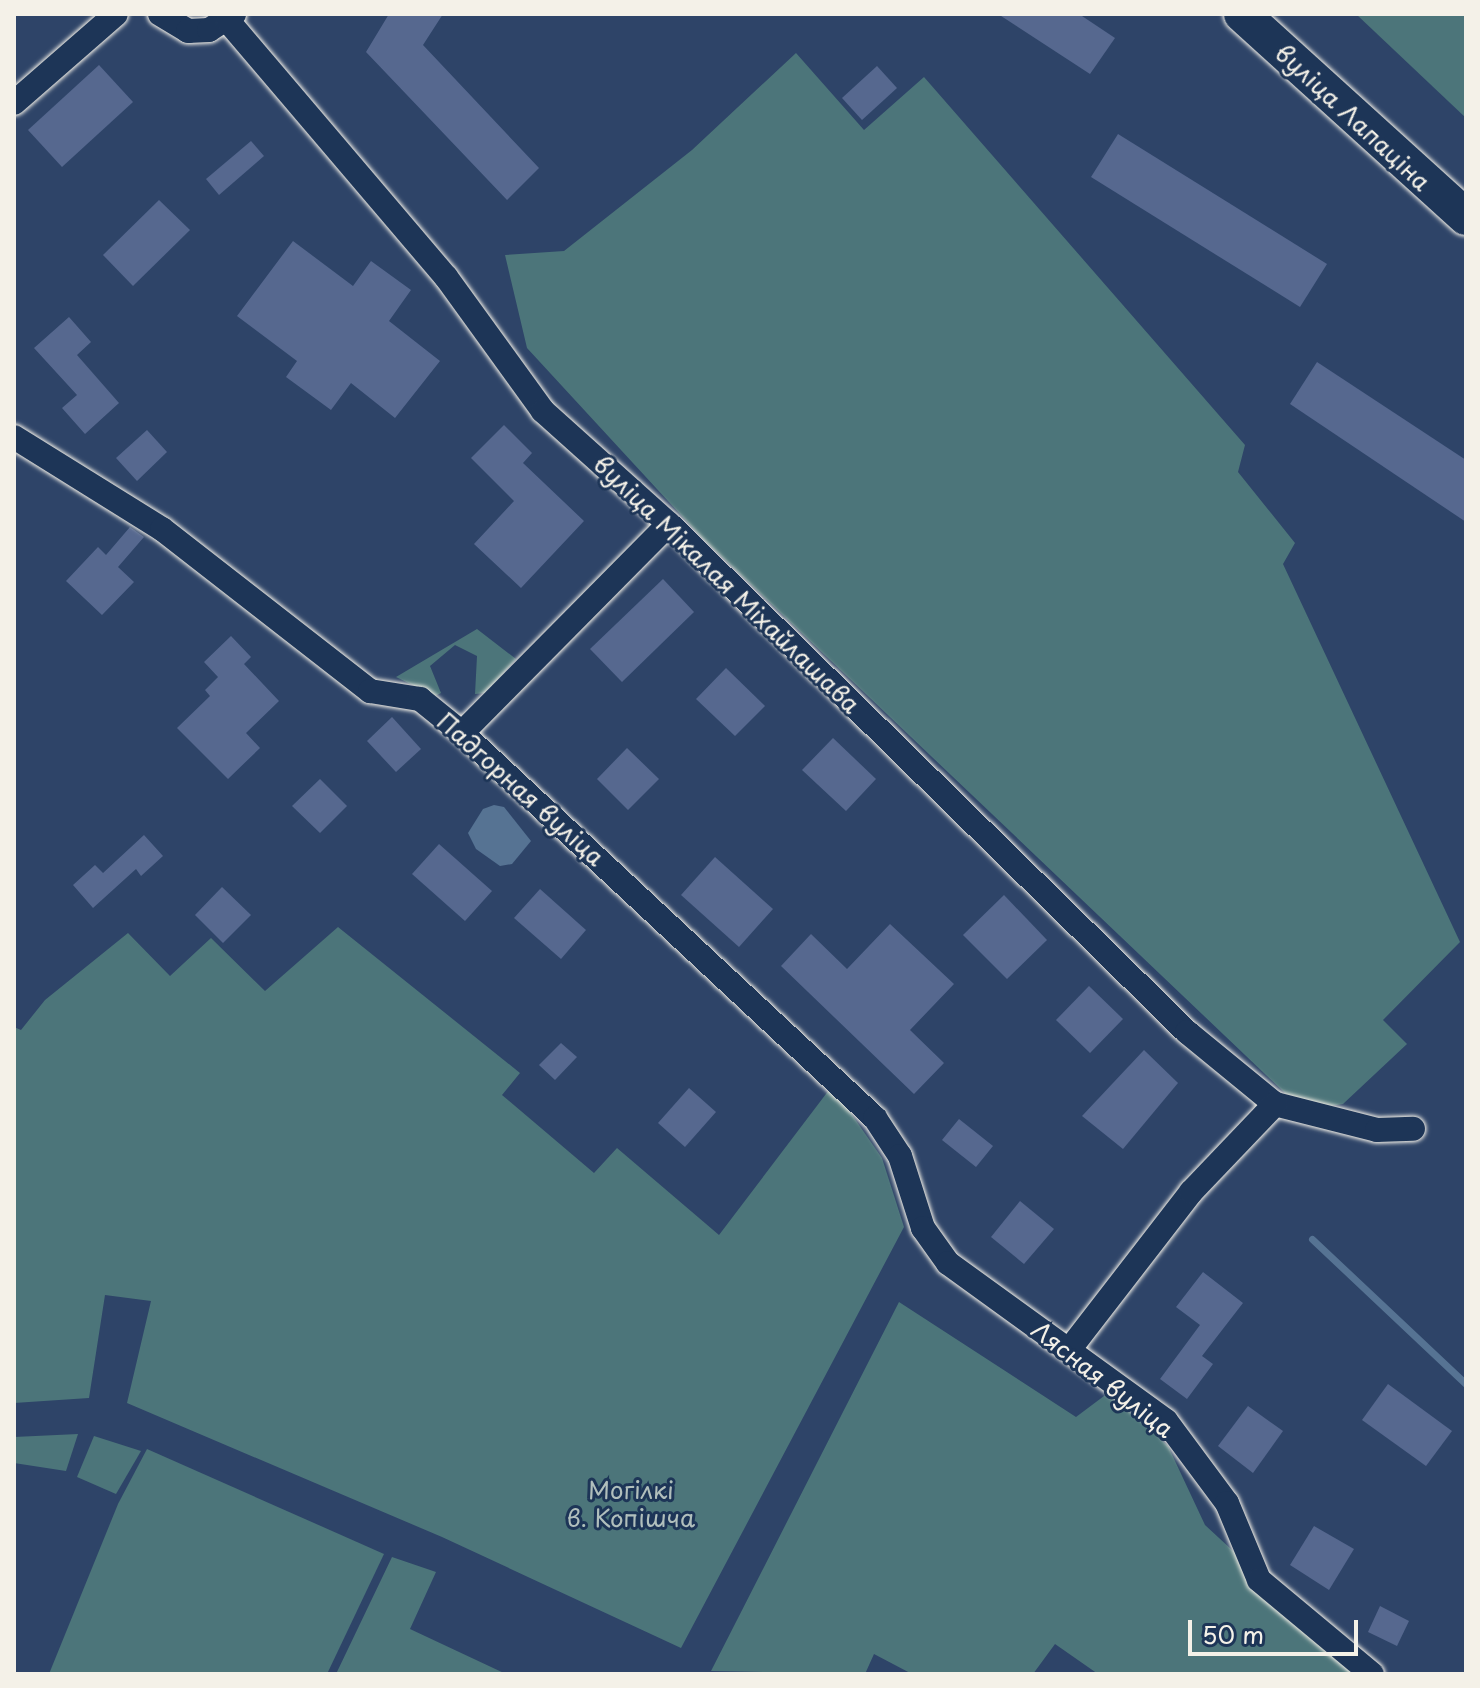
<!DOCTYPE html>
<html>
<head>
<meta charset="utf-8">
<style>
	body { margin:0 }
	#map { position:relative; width:1480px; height:1688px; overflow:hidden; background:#2e4468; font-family:"Playpen Sans",sans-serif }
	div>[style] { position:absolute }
	.green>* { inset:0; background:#4c757a }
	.water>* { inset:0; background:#567393 }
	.stream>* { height:7px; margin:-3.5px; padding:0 3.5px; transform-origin:3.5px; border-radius:3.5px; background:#567393 }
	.building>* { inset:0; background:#56688f }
	.roads { filter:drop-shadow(0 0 2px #f4f1e8) drop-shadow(0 0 2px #f4f1e8) }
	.street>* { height:24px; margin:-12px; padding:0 12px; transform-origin:12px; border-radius:12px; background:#1d3557 }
	.secondary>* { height:36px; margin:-18px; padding:0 18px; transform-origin:18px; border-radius:18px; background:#1d3557 }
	span { translate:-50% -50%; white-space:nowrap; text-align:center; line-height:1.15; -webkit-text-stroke:6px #1d3557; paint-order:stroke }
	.street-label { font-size:24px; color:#f4f1e8 }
	.park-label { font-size:24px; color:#b1bfbc }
	.frame { position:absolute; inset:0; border:16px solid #f4f1e8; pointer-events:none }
	.scale { position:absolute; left:1188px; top:1620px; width:170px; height:36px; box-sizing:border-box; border:4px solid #f4f1e8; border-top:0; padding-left:10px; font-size:24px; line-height:28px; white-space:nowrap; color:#f4f1e8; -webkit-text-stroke:6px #1d3557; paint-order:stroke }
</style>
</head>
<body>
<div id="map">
	<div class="green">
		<div style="clip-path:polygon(1356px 14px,1466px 14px,1466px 118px)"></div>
		<div style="clip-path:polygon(796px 53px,864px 130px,924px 77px,1245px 445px,1238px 472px,1295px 543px,1283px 564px,1460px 942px,1383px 1020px,1407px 1044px,1343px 1104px,1324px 1107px,1286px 1094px,703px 539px,527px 348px,505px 255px,564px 251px,692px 150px)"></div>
		<div style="clip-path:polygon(477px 629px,516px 659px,486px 693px,475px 694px,477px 656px,455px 645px,430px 666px,441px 693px,435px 696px,396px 677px)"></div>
		<div style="clip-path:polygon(338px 927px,520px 1073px,502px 1095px,594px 1173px,617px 1148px,719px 1235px,832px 1086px,882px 1158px,904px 1227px,681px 1648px,442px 1537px,127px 1403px,151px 1301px,105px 1295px,89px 1398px,14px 1403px,14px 1027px,21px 1030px,45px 1000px,128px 933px,170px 976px,211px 938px,265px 991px)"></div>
		<div style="clip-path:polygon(899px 1302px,1076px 1417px,1108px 1393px,1168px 1446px,1205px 1525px,1366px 1674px,1098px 1674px,1055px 1644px,1033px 1674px,912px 1674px,874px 1654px,865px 1674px,711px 1671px)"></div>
		<div style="clip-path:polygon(78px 1434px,66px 1471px,14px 1463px,14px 1437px)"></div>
		<div style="clip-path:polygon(94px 1436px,141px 1451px,116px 1494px,77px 1477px)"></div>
		<div style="clip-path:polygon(147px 1449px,384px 1554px,327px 1674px,49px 1674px,118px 1504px)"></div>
		<div style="clip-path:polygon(392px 1557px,436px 1572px,410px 1629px,506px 1674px,336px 1674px)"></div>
	</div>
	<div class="water">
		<div style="clip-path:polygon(494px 805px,504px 807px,531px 841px,512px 864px,500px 866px,476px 849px,468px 833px,483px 809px)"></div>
	</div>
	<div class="stream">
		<div style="left:1312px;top:1239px;width:212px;rotate:43.3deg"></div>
	</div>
	<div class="building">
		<div style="clip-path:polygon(389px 14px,443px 14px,423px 45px,539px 168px,507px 200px,366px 52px)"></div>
		<div style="clip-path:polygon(998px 14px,1079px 14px,1115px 38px,1090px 74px)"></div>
		<div style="clip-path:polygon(99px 65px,133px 102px,62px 167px,28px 130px)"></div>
		<div style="clip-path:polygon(877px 66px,897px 88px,862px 120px,842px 98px)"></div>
		<div style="clip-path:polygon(1118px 134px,1327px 264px,1300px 307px,1091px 177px)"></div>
		<div style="clip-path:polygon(251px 141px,264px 156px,219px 195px,206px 179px)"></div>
		<div style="clip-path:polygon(159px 200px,190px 230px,133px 286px,103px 255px)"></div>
		<div style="clip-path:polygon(293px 241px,353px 286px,371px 261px,411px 290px,389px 321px,440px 361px,395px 418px,351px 383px,331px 410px,286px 377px,297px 361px,237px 316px)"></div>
		<div style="clip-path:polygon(69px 317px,91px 342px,77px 355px,119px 403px,85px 434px,62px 408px,77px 395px,34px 348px)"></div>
		<div style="clip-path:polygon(1317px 362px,1466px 460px,1466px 522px,1290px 404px)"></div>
		<div style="clip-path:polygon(504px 425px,532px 453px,523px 463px,584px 521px,521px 588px,474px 544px,514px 501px,471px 458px)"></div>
		<div style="clip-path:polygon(147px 430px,167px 452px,137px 481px,116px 458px)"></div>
		<div style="clip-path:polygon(130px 527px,144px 537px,118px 567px,134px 582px,102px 615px,66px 581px,98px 547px,106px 555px)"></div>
		<div style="clip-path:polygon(663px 579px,694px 612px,622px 682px,590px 649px)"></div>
		<div style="clip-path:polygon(231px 636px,251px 657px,244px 664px,279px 701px,246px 733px,260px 748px,228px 779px,177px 728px,210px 696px,205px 690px,218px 677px,204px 662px)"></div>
		<div style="clip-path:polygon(726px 668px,765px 706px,735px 736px,696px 699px)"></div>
		<div style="clip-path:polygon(392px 717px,421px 749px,396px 772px,367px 741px)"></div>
		<div style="clip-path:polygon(833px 738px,876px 779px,846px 811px,802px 770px)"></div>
		<div style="clip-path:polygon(627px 748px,659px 779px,628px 810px,597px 779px)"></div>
		<div style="clip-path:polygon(320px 779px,347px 806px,320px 833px,292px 806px)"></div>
		<div style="clip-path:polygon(144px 835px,163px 856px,141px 876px,136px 869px,93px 908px,73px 885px,95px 865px,103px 873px)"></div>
		<div style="clip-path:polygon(439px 844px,492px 891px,465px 921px,412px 874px)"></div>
		<div style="clip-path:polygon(715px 857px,773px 909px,739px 947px,681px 895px)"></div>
		<div style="clip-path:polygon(222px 887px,251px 915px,223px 943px,195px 915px)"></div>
		<div style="clip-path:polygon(540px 889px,586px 930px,561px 959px,514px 918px)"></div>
		<div style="clip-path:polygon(1004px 895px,1047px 940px,1007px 979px,963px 935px)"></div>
		<div style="clip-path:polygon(890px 924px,954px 984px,910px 1030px,944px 1063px,914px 1094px,781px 966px,811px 934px,847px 969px)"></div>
		<div style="clip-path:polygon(1089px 986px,1123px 1019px,1090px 1053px,1056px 1020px)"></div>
		<div style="clip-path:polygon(561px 1043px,577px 1057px,555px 1080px,539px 1065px)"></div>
		<div style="clip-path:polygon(1144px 1050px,1178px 1083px,1123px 1149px,1082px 1116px)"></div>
		<div style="clip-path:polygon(689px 1088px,716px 1112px,685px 1147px,658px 1123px)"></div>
		<div style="clip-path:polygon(959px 1119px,993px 1146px,976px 1167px,942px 1140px)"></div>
		<div style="clip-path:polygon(1020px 1201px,1054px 1229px,1024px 1264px,991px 1237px)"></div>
		<div style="clip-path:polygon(1203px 1272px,1243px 1303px,1202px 1356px,1213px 1364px,1187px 1399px,1160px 1379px,1200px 1325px,1176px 1307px)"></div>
		<div style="clip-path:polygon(1388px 1384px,1452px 1431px,1426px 1466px,1362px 1420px)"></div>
		<div style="clip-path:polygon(1248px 1406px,1283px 1431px,1253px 1473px,1218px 1446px)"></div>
		<div style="clip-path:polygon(1314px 1526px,1354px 1549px,1329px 1590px,1290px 1565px)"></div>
		<div style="clip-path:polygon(1380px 1606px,1409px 1621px,1397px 1646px,1368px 1632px)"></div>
	</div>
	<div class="roads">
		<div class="street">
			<div style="left:160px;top:14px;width:33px;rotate:31deg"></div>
			<div style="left:188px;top:31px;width:21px;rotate:-3deg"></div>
			<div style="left:209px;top:30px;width:30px;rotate:-33deg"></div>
			<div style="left:228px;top:21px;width:336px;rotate:49.6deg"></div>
			<div style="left:446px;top:277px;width:165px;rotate:54.1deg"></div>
			<div style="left:543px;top:411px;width:169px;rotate:41.9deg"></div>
			<div style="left:669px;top:524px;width:726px;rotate:44.44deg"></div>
			<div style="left:1187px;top:1032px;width:114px;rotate:39.3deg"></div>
			<div style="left:1275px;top:1104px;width:105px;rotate:14.3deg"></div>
			<div style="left:1377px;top:1130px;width:36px;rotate:-2deg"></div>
			<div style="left:14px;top:103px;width:135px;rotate:-41.1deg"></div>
			<div style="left:14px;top:437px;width:174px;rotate:31.9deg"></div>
			<div style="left:162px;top:529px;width:264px;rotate:37.9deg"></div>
			<div style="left:370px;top:691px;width:51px;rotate:9.1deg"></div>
			<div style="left:420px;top:699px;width:54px;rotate:39deg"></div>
			<div style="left:462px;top:733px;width:565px;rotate:42.99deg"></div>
			<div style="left:875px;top:1118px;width:45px;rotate:56.7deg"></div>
			<div style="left:900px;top:1156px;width:76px;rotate:72.3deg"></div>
			<div style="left:923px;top:1228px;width:43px;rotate:54.5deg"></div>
			<div style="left:948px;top:1263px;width:269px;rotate:35.9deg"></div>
			<div style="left:1166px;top:1421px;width:102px;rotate:53.4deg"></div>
			<div style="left:1227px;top:1503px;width:83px;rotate:67.4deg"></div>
			<div style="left:1259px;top:1580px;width:147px;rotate:39.8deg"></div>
			<div style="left:462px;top:733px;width:294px;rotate:-45.3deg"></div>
			<div style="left:1069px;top:1350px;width:200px;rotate:-52.3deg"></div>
			<div style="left:1191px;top:1192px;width:122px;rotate:-46.3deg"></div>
		</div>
		<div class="secondary">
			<div style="left:1242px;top:14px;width:302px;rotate:42.2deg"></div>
		</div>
	</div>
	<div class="street-label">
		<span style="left:1353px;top:117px;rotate:43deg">вуліца Лапаціна</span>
		<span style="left:727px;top:584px;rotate:44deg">вуліца Мікалая Міхайлашава</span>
		<span style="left:521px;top:789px;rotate:42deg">Падгорная вуліца</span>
		<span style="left:1103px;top:1379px;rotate:38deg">Лясная вуліца</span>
	</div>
	<div class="park-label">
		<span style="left:631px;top:1504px">Могілкі<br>в. Копішча</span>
	</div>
	<div class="frame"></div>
	<div class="scale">50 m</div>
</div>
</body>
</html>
